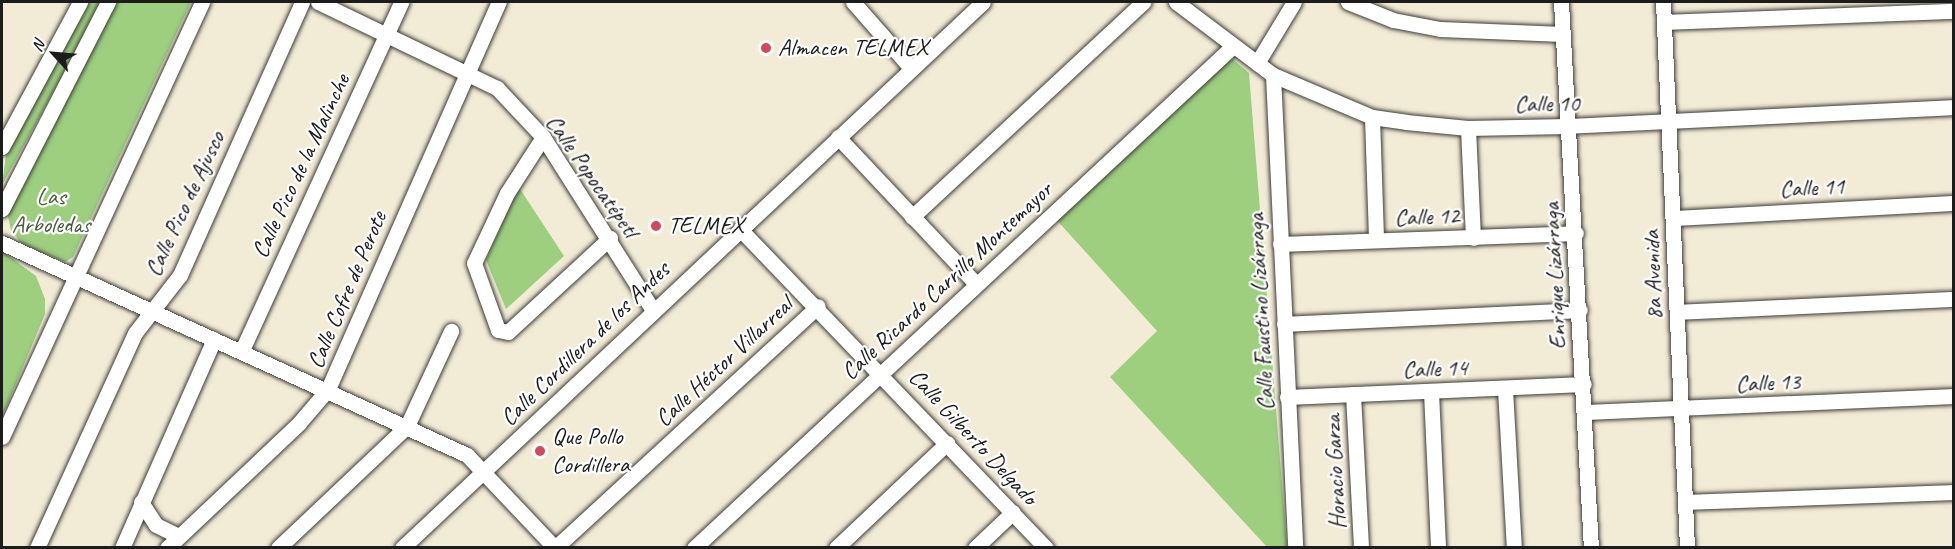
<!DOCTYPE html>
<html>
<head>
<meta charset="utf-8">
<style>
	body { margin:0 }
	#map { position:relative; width:1955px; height:549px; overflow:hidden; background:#f2ebd5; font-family:Caveat,sans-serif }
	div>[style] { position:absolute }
	.green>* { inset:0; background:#9dcf7f }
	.roads { filter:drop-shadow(0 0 2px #3c3b38) drop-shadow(0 0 2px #3c3b38) }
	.minor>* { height:15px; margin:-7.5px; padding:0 7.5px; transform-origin:7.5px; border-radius:7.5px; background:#fff }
	.dots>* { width:16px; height:16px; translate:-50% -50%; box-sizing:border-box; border:3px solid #fff; border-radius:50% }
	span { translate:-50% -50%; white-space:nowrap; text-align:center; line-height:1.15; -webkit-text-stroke:4.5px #fff; paint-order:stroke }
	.poi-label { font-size:24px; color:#1c1c1c }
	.left { translate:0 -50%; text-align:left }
	.street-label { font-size:24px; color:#1c1c1c }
	.park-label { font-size:24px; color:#495b3f }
	.frame { position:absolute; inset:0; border:3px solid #1c1c1c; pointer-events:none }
	.north { position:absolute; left:24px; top:24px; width:60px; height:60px; -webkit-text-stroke:4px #fff; paint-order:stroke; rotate:296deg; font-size:16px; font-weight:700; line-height:24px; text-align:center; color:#1c1c1c }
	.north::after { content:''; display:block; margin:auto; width:21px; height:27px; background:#1c1c1c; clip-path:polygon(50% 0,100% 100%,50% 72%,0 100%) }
</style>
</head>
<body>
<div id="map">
	<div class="green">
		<div style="clip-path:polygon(90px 2px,103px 2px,2px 185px,6px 155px)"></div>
		<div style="clip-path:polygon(113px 2px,191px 2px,73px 257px,65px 262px,22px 244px,11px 230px,7px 212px)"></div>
		<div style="clip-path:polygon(1229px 56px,1249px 73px,1287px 547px,1267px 547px,1110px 377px,1157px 331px,1054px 217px)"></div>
		<div style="clip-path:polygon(518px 186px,564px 256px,506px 309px,486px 260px)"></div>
		<div style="clip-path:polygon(2px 251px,36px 276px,45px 299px,45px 314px,2px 417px)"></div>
	</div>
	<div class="roads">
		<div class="minor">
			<div style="left:318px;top:2px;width:199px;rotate:25.7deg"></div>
			<div style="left:497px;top:88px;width:67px;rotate:46.8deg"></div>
			<div style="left:543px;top:137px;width:205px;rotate:57.6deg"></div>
			<div style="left:853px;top:2px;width:88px;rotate:48.7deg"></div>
			<div style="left:1176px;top:2px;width:121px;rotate:37deg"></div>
			<div style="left:1273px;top:75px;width:108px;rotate:23deg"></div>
			<div style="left:1372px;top:117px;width:34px;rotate:8deg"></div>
			<div style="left:1406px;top:122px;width:62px;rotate:5.5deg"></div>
			<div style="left:1468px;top:128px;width:99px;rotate:-1.2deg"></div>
			<div style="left:1567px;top:126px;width:387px;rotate:-2.8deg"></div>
			<div style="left:1348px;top:2px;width:48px;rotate:21.8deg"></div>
			<div style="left:1393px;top:20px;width:48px;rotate:10.8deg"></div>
			<div style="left:1440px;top:29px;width:123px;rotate:2.3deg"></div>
			<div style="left:1561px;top:2px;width:547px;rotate:86.86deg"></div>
			<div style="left:1663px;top:2px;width:547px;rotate:87.48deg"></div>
			<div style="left:1664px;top:22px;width:290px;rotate:-2.2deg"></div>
			<div style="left:1257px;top:63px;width:71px;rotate:-58.8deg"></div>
			<div style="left:1273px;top:75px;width:474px;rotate:87.3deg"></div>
			<div style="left:1372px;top:117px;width:123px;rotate:88.1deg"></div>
			<div style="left:1468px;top:128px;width:110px;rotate:87.4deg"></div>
			<div style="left:543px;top:137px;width:67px;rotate:122.7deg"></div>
			<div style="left:507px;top:193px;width:77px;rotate:115.2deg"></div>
			<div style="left:474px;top:263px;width:71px;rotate:70.3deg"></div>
			<div style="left:498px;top:330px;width:10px;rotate:11deg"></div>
			<div style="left:508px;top:332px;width:139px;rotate:-42.7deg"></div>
			<div style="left:838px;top:137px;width:202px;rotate:46.8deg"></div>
			<div style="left:2px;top:147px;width:165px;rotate:-61.7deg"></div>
			<div style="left:2px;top:209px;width:233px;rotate:-62.9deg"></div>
			<div style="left:912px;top:217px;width:316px;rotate:-42.9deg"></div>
			<div style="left:1673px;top:218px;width:281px;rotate:-3.1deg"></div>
			<div style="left:740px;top:229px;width:442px;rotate:46.2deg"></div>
			<div style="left:2px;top:243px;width:511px;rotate:24.51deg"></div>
			<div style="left:467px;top:455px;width:128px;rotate:46.6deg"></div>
			<div style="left:555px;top:548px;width:357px;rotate:-42.6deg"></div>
			<div style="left:1280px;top:244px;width:296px;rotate:-2.1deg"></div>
			<div style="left:1677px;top:312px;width:277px;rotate:-2.7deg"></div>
			<div style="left:1284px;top:324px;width:296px;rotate:-2.7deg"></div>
			<div style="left:242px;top:350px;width:383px;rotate:-65.4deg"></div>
			<div style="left:1505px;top:389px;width:159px;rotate:86.8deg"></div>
			<div style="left:1431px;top:392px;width:156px;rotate:87.4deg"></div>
			<div style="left:1353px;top:394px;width:154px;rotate:87deg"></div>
			<div style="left:1287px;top:397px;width:297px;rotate:-2.5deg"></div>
			<div style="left:1586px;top:412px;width:368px;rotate:-2.5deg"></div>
			<div style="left:2px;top:437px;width:479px;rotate:-65.3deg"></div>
			<div style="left:141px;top:502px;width:27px;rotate:57deg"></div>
			<div style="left:156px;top:525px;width:25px;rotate:26deg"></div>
			<div style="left:1685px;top:502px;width:269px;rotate:-2.1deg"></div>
			<div style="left:37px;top:548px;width:236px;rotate:-65.5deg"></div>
			<div style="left:135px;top:333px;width:73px;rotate:-52.2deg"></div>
			<div style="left:180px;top:275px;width:299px;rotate:-65.9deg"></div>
			<div style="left:122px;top:548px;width:228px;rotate:-66.2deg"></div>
			<div style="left:167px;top:548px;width:182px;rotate:-43.4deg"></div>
			<div style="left:299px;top:423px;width:45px;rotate:-49.5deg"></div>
			<div style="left:328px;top:389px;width:423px;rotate:-66.2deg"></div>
			<div style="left:278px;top:548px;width:178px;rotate:-43.4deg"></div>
			<div style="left:407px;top:426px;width:105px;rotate:-65.1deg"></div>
			<div style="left:402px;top:548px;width:797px;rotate:-43.22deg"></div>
			<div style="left:694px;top:548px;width:735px;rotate:-42.96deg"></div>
			<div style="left:836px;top:548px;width:153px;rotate:-43.4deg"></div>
			<div style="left:975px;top:548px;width:52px;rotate:-43.5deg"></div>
		</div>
	</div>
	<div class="dots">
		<div style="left:766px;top:48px;background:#d1495b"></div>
		<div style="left:656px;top:226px;background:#d1495b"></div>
		<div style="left:540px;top:451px;background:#d1495b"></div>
	</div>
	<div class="poi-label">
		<span class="left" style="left:778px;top:48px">Almacen TELMEX</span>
		<span class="left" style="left:668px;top:226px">TELMEX</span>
		<span class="left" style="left:552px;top:451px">Que Pollo<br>Cordillera</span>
	</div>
	<div class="street-label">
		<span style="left:1547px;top:104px;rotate:-1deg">Calle 10</span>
		<span style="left:301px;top:166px;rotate:-65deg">Calle Pico de la Malinche</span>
		<span style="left:592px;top:176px;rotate:55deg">Calle Popocatépetl</span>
		<span style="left:1812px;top:188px;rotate:-3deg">Calle 11</span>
		<span style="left:185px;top:204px;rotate:-65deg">Calle Pico de Ajusco</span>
		<span style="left:1427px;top:217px;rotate:-2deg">Calle 12</span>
		<span style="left:1653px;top:275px;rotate:-92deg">8a Avenida</span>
		<span style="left:1555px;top:276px;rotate:-93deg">Enrique Lizárraga</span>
		<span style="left:947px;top:281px;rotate:-43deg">Calle Ricardo Carrillo Montemayor</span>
		<span style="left:347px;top:290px;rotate:-67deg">Calle Cofre de Perote</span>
		<span style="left:1261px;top:312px;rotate:-93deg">Calle Faustino Lizárraga</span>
		<span style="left:585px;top:344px;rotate:-44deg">Calle Cordillera de los Andes</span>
		<span style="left:724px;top:362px;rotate:-43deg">Calle Héctor Villarreal</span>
		<span style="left:1435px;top:369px;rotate:-2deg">Calle 14</span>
		<span style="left:1768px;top:383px;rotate:-3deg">Calle 13</span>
		<span style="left:973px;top:437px;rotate:47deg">Calle Gilberto Delgado</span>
		<span style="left:1335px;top:472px;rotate:-93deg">Horacio Garza</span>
	</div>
	<div class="park-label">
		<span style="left:51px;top:211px">Las<br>Arboledas</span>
	</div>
	<div class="frame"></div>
	<div class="north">N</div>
</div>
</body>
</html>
